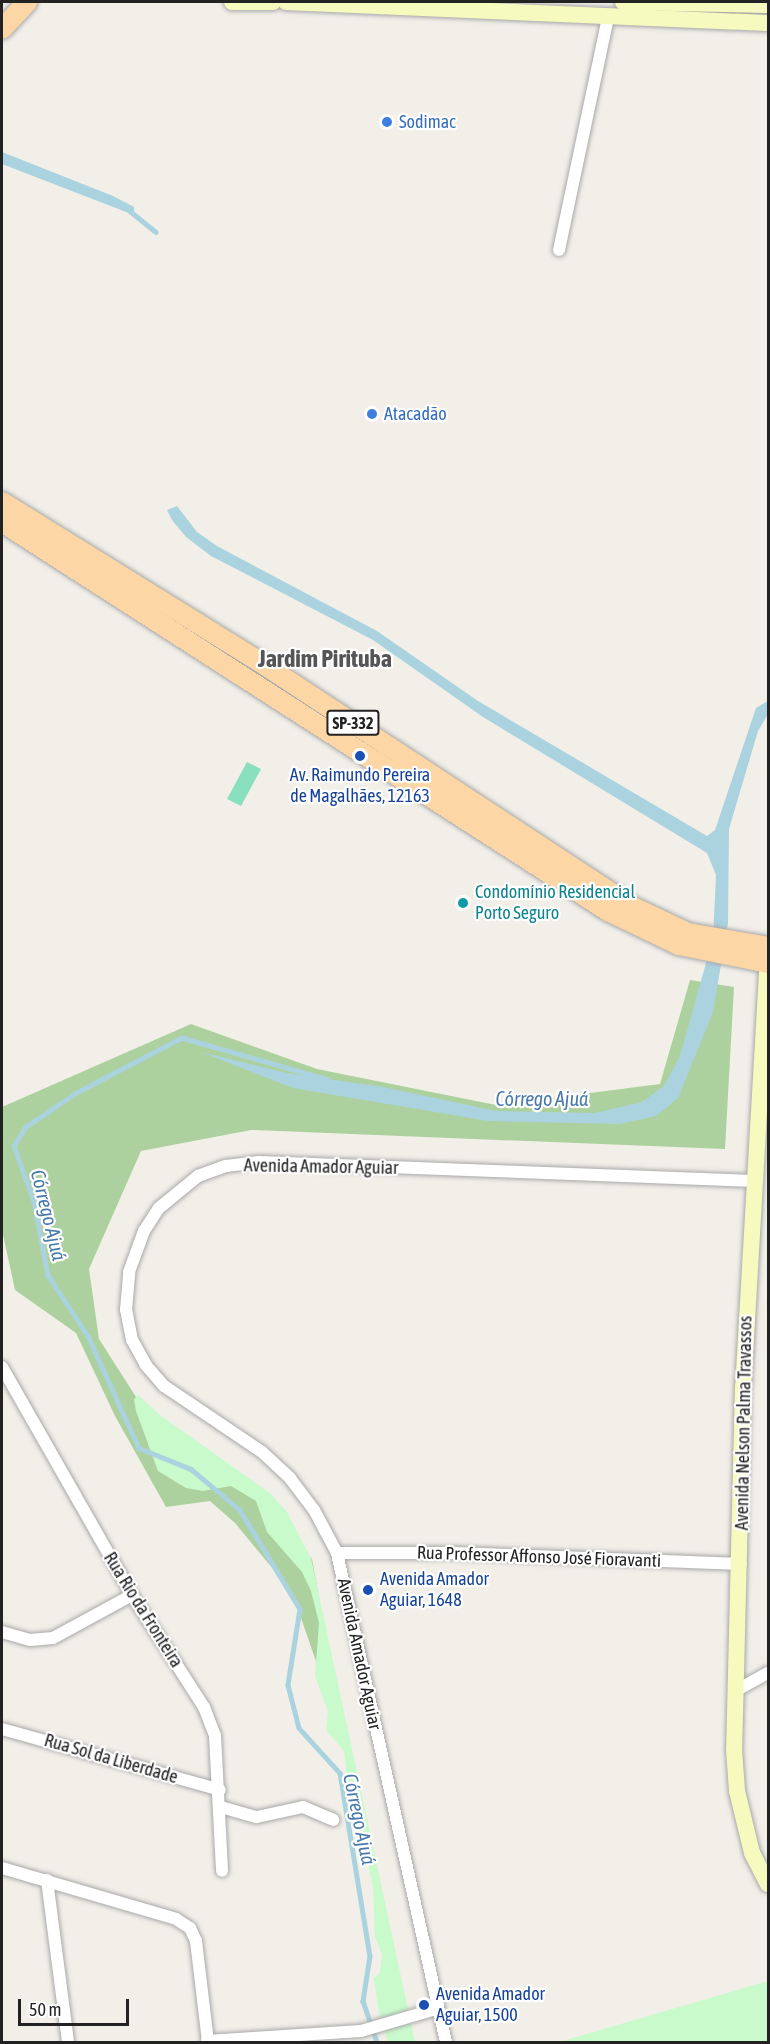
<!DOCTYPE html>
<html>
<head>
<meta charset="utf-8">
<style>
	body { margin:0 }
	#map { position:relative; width:770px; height:2044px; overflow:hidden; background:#f2efe9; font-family:"Asap Condensed",sans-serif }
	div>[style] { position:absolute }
	.forest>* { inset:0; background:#add19e }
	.park>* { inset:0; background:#c8facc }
	.pitch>* { inset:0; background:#88e0be }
	.water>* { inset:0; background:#aad3df }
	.stream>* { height:4.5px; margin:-2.25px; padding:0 2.25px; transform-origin:2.25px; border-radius:2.25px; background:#aad3df }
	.roads { filter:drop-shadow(0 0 2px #a9a9a9) drop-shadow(0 0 2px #a9a9a9) }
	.street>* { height:12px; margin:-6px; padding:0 6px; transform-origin:6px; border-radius:6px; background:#fff }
	.secondary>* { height:16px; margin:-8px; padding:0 8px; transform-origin:8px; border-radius:8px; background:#f7fabf }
	.primary>* { height:20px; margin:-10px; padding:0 10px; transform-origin:10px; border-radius:10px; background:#fcd6a4 }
	.dots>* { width:16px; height:16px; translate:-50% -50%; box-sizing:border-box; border:3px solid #fff; border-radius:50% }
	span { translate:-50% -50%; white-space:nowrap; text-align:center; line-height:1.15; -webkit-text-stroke:4.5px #fff; paint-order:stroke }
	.shield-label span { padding:2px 4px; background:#fff; border:2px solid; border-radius:4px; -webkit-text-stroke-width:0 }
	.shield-label { font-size:16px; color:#222; font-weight:700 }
	.shop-label { font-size:18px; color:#366cbe }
	.left { translate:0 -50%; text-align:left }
	.transit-label { font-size:18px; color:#164399 }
	.culture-label { font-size:18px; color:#0d838f }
	.street-label { font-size:18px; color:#222 }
	.water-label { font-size:20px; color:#4a7aab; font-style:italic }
	.district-label { font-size:24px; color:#555; font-weight:700 }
	.frame { position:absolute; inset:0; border:3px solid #222; pointer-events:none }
	.scale { position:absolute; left:18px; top:1999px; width:111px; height:27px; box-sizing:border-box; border:3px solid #222; border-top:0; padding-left:8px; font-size:18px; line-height:21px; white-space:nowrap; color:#222; -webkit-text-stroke:4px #fff; paint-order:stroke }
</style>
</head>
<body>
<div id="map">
	<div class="forest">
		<div style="clip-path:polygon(690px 980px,734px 987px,725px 1149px,251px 1130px,141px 1151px,89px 1269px,99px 1339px,147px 1414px,255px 1489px,312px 1559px,333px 1673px,319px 1670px,292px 1592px,235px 1523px,210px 1501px,166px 1507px,115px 1416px,76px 1333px,15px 1290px,2px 1230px,2px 1107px,191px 1024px,317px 1069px,496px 1105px,660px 1084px)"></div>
	</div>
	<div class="park">
		<div style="clip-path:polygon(138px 1395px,161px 1416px,270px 1493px,287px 1512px,311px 1558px,415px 2042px,388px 2042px,378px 2008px,374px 1978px,380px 1973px,382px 1955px,375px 1937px,373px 1887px,360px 1826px,350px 1802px,344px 1751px,326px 1730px,328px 1712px,315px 1676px,319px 1623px,311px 1591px,302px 1572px,267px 1532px,256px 1501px,231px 1486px,203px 1491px,186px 1488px,158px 1471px,136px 1411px,134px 1399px)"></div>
		<div style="clip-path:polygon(768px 1981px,768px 2042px,559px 2042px)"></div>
	</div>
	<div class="pitch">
		<div style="clip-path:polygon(247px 762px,261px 769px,241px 806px,227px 799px)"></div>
	</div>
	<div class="water">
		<div style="clip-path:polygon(2px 152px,113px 196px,134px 207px,134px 215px,2px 164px)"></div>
		<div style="clip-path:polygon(177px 506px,197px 532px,217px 546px,377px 631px,478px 701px,707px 836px,715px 830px,756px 708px,768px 701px,768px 714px,758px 731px,729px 829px,728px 923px,713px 1012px,678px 1098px,656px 1116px,620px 1124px,488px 1121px,293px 1088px,201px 1052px,286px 1073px,383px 1087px,496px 1111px,595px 1113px,642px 1102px,664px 1086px,680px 1056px,713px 938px,716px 875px,707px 853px,483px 717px,373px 640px,211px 556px,186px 537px,172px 520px,167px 510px)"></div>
	</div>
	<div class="stream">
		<div style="left:130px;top:211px;width:33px;rotate:39deg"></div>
		<div style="left:328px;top:1080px;width:152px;rotate:-164deg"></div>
		<div style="left:182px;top:1038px;width:121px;rotate:152.4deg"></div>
		<div style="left:75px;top:1094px;width:59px;rotate:146deg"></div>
		<div style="left:26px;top:1127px;width:22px;rotate:122deg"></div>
		<div style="left:14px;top:1146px;width:59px;rotate:70deg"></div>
		<div style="left:34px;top:1201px;width:75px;rotate:79.3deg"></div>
		<div style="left:48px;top:1275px;width:73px;rotate:56.7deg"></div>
		<div style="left:88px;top:1336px;width:123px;rotate:65.5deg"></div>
		<div style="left:139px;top:1448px;width:56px;rotate:22deg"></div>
		<div style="left:191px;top:1469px;width:64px;rotate:39.9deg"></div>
		<div style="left:240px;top:1510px;width:116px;rotate:58.8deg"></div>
		<div style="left:300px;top:1609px;width:77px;rotate:99deg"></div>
		<div style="left:288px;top:1685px;width:44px;rotate:75.7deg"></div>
		<div style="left:299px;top:1728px;width:61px;rotate:47.7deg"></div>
		<div style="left:340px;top:1773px;width:185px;rotate:80.7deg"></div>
		<div style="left:370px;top:1956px;width:46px;rotate:98.8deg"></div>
		<div style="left:363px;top:2001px;width:43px;rotate:71.1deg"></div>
	</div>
	<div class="roads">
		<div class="street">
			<div style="left:559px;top:250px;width:238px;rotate:-78.1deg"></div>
			<div style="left:2px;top:1367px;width:262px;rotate:60.3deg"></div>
			<div style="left:132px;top:1595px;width:133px;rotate:57.3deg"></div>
			<div style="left:204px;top:1707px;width:31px;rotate:69deg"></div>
			<div style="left:215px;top:1736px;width:135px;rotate:87deg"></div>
			<div style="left:337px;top:1553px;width:118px"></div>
			<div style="left:455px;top:1553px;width:286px;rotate:2.2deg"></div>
			<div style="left:2px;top:1632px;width:29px;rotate:16deg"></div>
			<div style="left:30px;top:1640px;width:23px;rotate:-5deg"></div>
			<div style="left:53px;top:1638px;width:90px;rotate:-28.6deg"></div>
			<div style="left:735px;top:1691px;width:38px;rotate:-29deg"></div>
			<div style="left:2px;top:1729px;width:226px;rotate:15.6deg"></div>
			<div style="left:221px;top:1807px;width:37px;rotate:16deg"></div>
			<div style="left:257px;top:1817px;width:47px;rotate:-12.3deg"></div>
			<div style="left:303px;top:1807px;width:33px;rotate:23deg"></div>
			<div style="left:2px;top:1868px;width:181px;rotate:16.3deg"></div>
			<div style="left:176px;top:1919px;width:17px;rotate:33deg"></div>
			<div style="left:190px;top:1928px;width:14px;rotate:65deg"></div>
			<div style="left:196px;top:1941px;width:102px;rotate:83.2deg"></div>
			<div style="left:47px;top:1880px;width:163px;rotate:82.6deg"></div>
			<div style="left:207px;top:2041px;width:154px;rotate:-3.7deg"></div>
			<div style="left:361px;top:2031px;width:78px;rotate:-16.3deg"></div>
			<div style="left:446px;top:2042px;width:501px;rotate:-102.57deg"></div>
			<div style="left:337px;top:1553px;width:49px;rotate:-118.1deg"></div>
			<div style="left:314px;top:1510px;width:40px;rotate:-127deg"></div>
			<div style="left:290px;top:1478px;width:38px;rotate:-137deg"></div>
			<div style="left:262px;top:1452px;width:118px;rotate:-146deg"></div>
			<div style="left:164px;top:1386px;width:28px;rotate:-131deg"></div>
			<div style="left:146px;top:1365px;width:29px;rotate:-119deg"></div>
			<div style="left:132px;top:1340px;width:31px;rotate:-101deg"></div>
			<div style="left:126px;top:1310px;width:38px;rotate:-85deg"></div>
			<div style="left:129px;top:1272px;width:44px;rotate:-69.9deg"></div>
			<div style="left:144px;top:1231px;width:27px;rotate:-57deg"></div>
			<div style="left:159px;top:1208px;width:50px;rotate:-39.4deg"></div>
			<div style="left:198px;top:1176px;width:30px;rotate:-20deg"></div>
			<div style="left:226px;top:1166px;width:33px;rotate:-7deg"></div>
			<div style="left:259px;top:1162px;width:496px;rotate:2.2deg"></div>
		</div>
		<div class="secondary">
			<div style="left:232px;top:2px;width:41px"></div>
			<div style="left:286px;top:2px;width:482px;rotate:2.5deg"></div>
			<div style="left:623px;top:2px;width:145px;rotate:1.2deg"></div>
			<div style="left:768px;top:956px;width:432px;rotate:93.3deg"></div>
			<div style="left:743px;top:1387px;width:362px;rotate:91.4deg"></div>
			<div style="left:734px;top:1749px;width:42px;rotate:85.9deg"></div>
			<div style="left:737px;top:1791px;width:64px;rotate:76.4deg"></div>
			<div style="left:752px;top:1853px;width:35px;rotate:63deg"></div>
		</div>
		<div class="primary">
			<div style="left:2px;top:29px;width:37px;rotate:-47deg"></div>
			<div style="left:2px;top:502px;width:311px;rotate:31.8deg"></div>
			<div style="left:266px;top:666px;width:439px;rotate:33.3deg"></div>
			<div style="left:633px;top:907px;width:61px;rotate:25.3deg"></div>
			<div style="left:688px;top:933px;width:81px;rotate:9.9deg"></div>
			<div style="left:2px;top:522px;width:720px;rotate:32.7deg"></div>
			<div style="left:608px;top:911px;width:79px;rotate:25.6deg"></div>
			<div style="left:679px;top:945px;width:91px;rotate:11.4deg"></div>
		</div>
	</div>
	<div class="dots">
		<div style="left:387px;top:122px;background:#3f7fe0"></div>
		<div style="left:372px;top:414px;background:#3f7fe0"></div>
		<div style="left:360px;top:756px;background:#1a4fb4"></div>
		<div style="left:463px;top:903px;background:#0f9aa8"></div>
		<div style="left:368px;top:1590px;background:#1a4fb4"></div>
		<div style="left:424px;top:2005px;background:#1a4fb4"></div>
	</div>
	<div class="shield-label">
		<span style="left:353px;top:723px">SP-332</span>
	</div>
	<div class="shop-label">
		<span class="left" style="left:399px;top:122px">Sodimac</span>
		<span class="left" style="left:384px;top:414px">Atacadão</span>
	</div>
	<div class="transit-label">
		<span style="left:360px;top:786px">Av. Raimundo Pereira<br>de Magalhães, 12163</span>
		<span class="left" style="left:380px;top:1590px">Avenida Amador<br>Aguiar, 1648</span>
		<span class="left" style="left:436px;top:2005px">Avenida Amador<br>Aguiar, 1500</span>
	</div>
	<div class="culture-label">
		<span class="left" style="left:475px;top:903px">Condomínio Residencial<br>Porto Seguro</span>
	</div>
	<div class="street-label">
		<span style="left:321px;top:1167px;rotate:1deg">Avenida Amador Aguiar</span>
		<span style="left:744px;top:1423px;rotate:-89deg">Avenida Nelson Palma Travassos</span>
		<span style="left:539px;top:1557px;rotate:2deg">Rua Professor Affonso José Fioravanti</span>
		<span style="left:143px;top:1610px;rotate:58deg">Rua Rio da Fronteira</span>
		<span style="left:359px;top:1654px;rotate:78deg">Avenida Amador Aguiar</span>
		<span style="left:111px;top:1759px;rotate:16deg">Rua Sol da Liberdade</span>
	</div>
	<div class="water-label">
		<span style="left:542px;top:1098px">Córrego Ajuá</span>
		<span style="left:49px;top:1215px;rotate:76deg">Córrego Ajuá</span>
		<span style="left:360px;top:1819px;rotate:78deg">Córrego Ajuá</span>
	</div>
	<div class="district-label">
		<span style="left:325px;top:659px">Jardim Pirituba</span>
	</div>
	<div class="frame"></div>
	<div class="scale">50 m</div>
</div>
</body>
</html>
